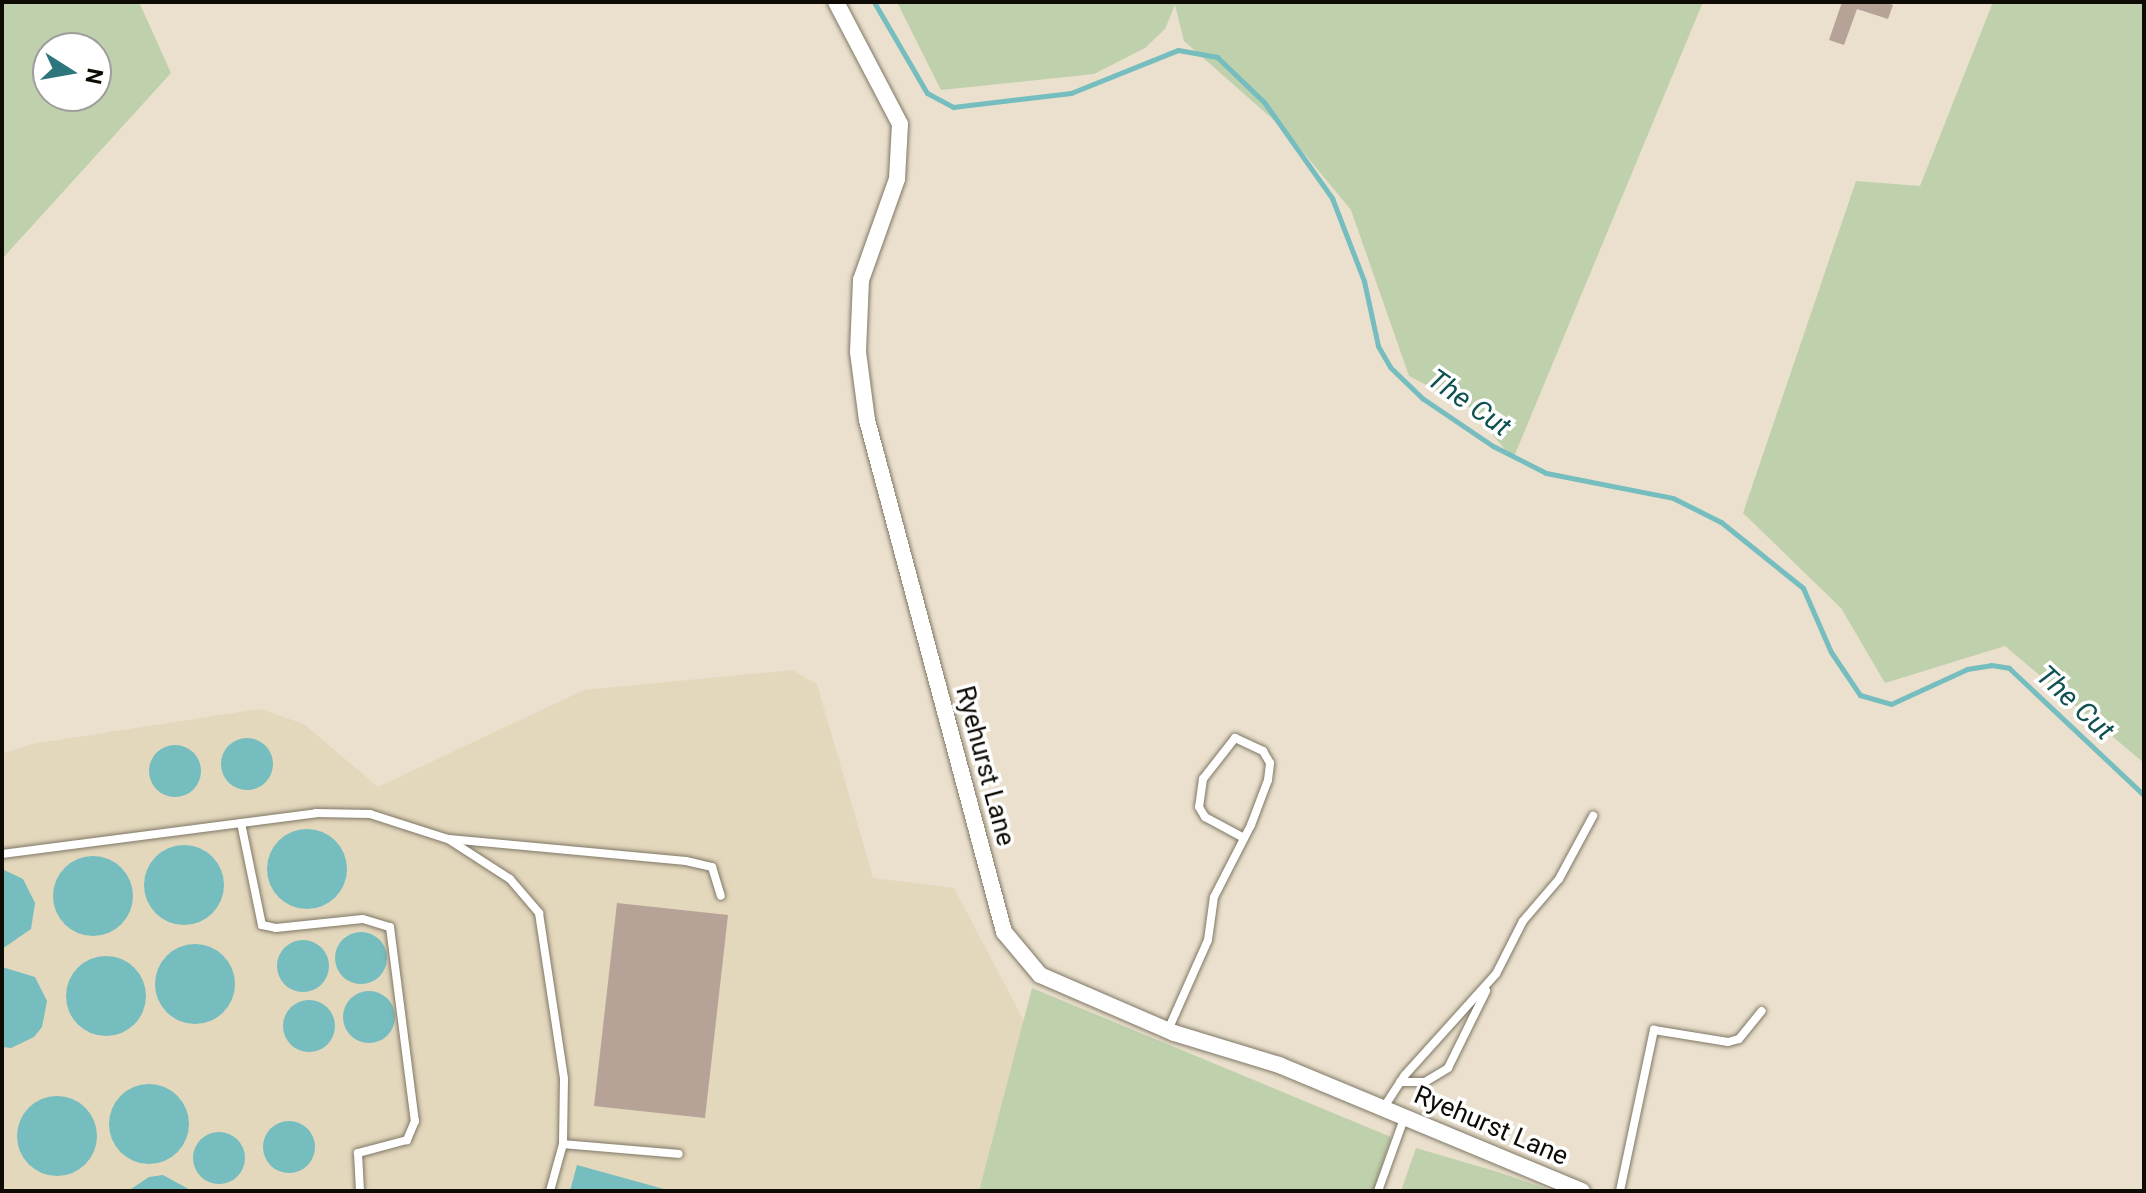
<!DOCTYPE html>
<html>
<head>
<meta charset="utf-8">
<style>
	body { margin:0 }
	#map { position:relative; width:2146px; height:1193px; overflow:hidden; background:#eae0cd; font-family:Roboto,sans-serif }
	div>[style] { position:absolute }
	.built>* { inset:0; background:#e3d7bc }
	.green>* { inset:0; background:#bfd0ac }
	.water>* { inset:0; background:#75bdbe }
	.round { border-radius:50% }
	.stream>* { height:5px; margin:-2.5px; padding:0 2.5px; transform-origin:2.5px; border-radius:2.5px; background:#75bdbe }
	.building>* { inset:0; background:#b6a297 }
	.roads { filter:drop-shadow(0 0 2px #7f7765) drop-shadow(0 0 2px #7f7765) }
	.lane>* { height:8px; margin:-4px; padding:0 4px; transform-origin:4px; border-radius:4px; background:#fff }
	.street>* { height:16px; margin:-8px; padding:0 8px; transform-origin:8px; border-radius:8px; background:#fff }
	span { translate:-50% -50%; white-space:nowrap; text-align:center; line-height:1.15; -webkit-text-stroke:7px #fff; paint-order:stroke }
	.street-label { font-size:26px; color:#0e0b05 }
	.water-label { font-size:28px; color:#0f5051; font-style:italic }
	.frame { position:absolute; inset:0; border:4px solid #0e0b05; pointer-events:none }
	.north { position:absolute; left:32px; top:32px; width:80px; height:80px; box-sizing:border-box; background:#fff; border:2px solid #9f9d9b; border-radius:50%; rotate:101deg; font-size:22px; font-weight:700; line-height:32px; text-align:center; color:#0e0b05 }
	.north::after { content:''; display:block; margin:auto; width:28px; height:36px; background:#2d767d; clip-path:polygon(50% 0,100% 100%,50% 72%,0 100%) }
</style>
</head>
<body>
<div id="map">
	<div class="built">
		<div style="clip-path:polygon(792px 670px,817px 684px,873px 878px,954px 888px,1024px 1021px,979px 1191px,2px 1191px,2px 754px,32px 744px,260px 709px,304px 724px,378px 787px,584px 690px)"></div>
	</div>
	<div class="green">
		<div style="clip-path:polygon(evenodd,2px 2px,139px 2px,171px 73px,2px 259px,2px 2px,96px 48px,96px 96px,48px 96px,48px 48px,96px 48px)"></div>
		<div style="clip-path:polygon(897px 2px,1703px 2px,1513px 459px,1469px 407px,1409px 376px,1351px 210px,1285px 130px,1184px 41px,1175px 5px,1165px 29px,1145px 48px,1094px 74px,941px 90px)"></div>
		<div style="clip-path:polygon(1993px 2px,2144px 2px,2144px 763px,2005px 646px,1885px 683px,1841px 608px,1743px 513px,1856px 181px,1920px 186px)"></div>
		<div style="clip-path:polygon(1032px 988px,1391px 1137px,1374px 1191px,979px 1191px)"></div>
		<div style="clip-path:polygon(1416px 1148px,1498px 1172px,1553px 1191px,1401px 1191px)"></div>
	</div>
	<div class="water">
		<div class="round" style="left:221px;top:738px;width:52px;height:52px"></div>
		<div class="round" style="left:149px;top:745px;width:52px;height:52px"></div>
		<div class="round" style="left:267px;top:829px;width:80px;height:80px"></div>
		<div class="round" style="left:144px;top:845px;width:80px;height:80px"></div>
		<div class="round" style="left:53px;top:856px;width:80px;height:80px"></div>
		<div style="clip-path:polygon(2px 869px,23px 879px,35px 903px,31px 929px,2px 949px)"></div>
		<div class="round" style="left:335px;top:932px;width:52px;height:52px"></div>
		<div class="round" style="left:277px;top:940px;width:52px;height:52px"></div>
		<div class="round" style="left:155px;top:944px;width:80px;height:80px"></div>
		<div class="round" style="left:66px;top:956px;width:80px;height:80px"></div>
		<div style="clip-path:polygon(2px 967px,35px 977px,47px 1001px,42px 1027px,34px 1037px,11px 1048px,2px 1047px)"></div>
		<div class="round" style="left:343px;top:991px;width:52px;height:52px"></div>
		<div class="round" style="left:283px;top:1000px;width:52px;height:52px"></div>
		<div class="round" style="left:109px;top:1084px;width:80px;height:80px"></div>
		<div class="round" style="left:17px;top:1096px;width:80px;height:80px"></div>
		<div class="round" style="left:263px;top:1121px;width:52px;height:52px"></div>
		<div class="round" style="left:193px;top:1132px;width:52px;height:52px"></div>
		<div style="clip-path:polygon(577px 1165px,671px 1191px,570px 1191px)"></div>
		<div style="clip-path:polygon(163px 1175px,192px 1191px,128px 1191px,149px 1177px)"></div>
	</div>
	<div class="stream">
		<div style="left:874px;top:2px;width:105px;rotate:59.8deg"></div>
		<div style="left:927px;top:93px;width:30px;rotate:28deg"></div>
		<div style="left:953px;top:107px;width:119px;rotate:-6.8deg"></div>
		<div style="left:1071px;top:93px;width:115px;rotate:-21.9deg"></div>
		<div style="left:1178px;top:50px;width:40px;rotate:10deg"></div>
		<div style="left:1217px;top:57px;width:65px;rotate:43.8deg"></div>
		<div style="left:1264px;top:102px;width:118px;rotate:54.7deg"></div>
		<div style="left:1332px;top:198px;width:89px;rotate:68.9deg"></div>
		<div style="left:1364px;top:281px;width:66px;rotate:77.8deg"></div>
		<div style="left:1378px;top:346px;width:24px;rotate:60deg"></div>
		<div style="left:1390px;top:367px;width:45px;rotate:44.1deg"></div>
		<div style="left:1422px;top:398px;width:86px;rotate:34.1deg"></div>
		<div style="left:1493px;top:446px;width:59px;rotate:27deg"></div>
		<div style="left:1546px;top:473px;width:129px;rotate:11.1deg"></div>
		<div style="left:1673px;top:498px;width:54px;rotate:26.6deg"></div>
		<div style="left:1721px;top:522px;width:105px;rotate:38.8deg"></div>
		<div style="left:1803px;top:588px;width:70px;rotate:66.4deg"></div>
		<div style="left:1831px;top:652px;width:52px;rotate:56deg"></div>
		<div style="left:1860px;top:695px;width:32px;rotate:16deg"></div>
		<div style="left:1891px;top:704px;width:84px;rotate:-24.7deg"></div>
		<div style="left:1967px;top:669px;width:24px;rotate:-9deg"></div>
		<div style="left:1991px;top:665px;width:18px;rotate:9deg"></div>
		<div style="left:2009px;top:668px;width:185px;rotate:43.3deg"></div>
	</div>
	<div class="building">
		<div style="clip-path:polygon(1842px 2px,1884px 2px,1893px 5px,1888px 19px,1857px 9px,1844px 45px,1829px 40px)"></div>
		<div style="clip-path:polygon(617px 903px,728px 915px,705px 1118px,594px 1106px)"></div>
	</div>
	<div class="roads">
		<div class="lane">
			<div style="left:241px;top:823px;width:104px;rotate:78.4deg"></div>
			<div style="left:262px;top:925px;width:14px;rotate:12deg"></div>
			<div style="left:276px;top:928px;width:87px;rotate:-5.9deg"></div>
			<div style="left:363px;top:919px;width:28px;rotate:17deg"></div>
			<div style="left:390px;top:927px;width:196px;rotate:82.7deg"></div>
			<div style="left:415px;top:1121px;width:21px;rotate:113deg"></div>
			<div style="left:407px;top:1140px;width:51px;rotate:165.1deg"></div>
			<div style="left:358px;top:1153px;width:38px;rotate:87deg"></div>
			<div style="left:449px;top:839px;width:238px;rotate:5.3deg"></div>
			<div style="left:686px;top:861px;width:27px;rotate:13deg"></div>
			<div style="left:712px;top:867px;width:30px;rotate:73deg"></div>
			<div style="left:2px;top:854px;width:317px;rotate:-7.4deg"></div>
			<div style="left:316px;top:813px;width:54px;rotate:1.1deg"></div>
			<div style="left:370px;top:814px;width:82px;rotate:17.8deg"></div>
			<div style="left:448px;top:839px;width:74px;rotate:32.8deg"></div>
			<div style="left:510px;top:879px;width:45px;rotate:49.5deg"></div>
			<div style="left:539px;top:913px;width:168px;rotate:81.4deg"></div>
			<div style="left:564px;top:1079px;width:65px;rotate:90.9deg"></div>
			<div style="left:563px;top:1144px;width:49px;rotate:105.5deg"></div>
			<div style="left:1168px;top:1030px;width:98px;rotate:-66deg"></div>
			<div style="left:1208px;top:940px;width:43px;rotate:-82.1deg"></div>
			<div style="left:1214px;top:897px;width:81px;rotate:-62.8deg"></div>
			<div style="left:1251px;top:825px;width:48px;rotate:-69.3deg"></div>
			<div style="left:1268px;top:780px;width:17px;rotate:-83deg"></div>
			<div style="left:1270px;top:763px;width:14px;rotate:-120deg"></div>
			<div style="left:1263px;top:751px;width:31px;rotate:-155deg"></div>
			<div style="left:1235px;top:738px;width:52px;rotate:128deg"></div>
			<div style="left:1203px;top:779px;width:28px;rotate:98deg"></div>
			<div style="left:1199px;top:807px;width:12px;rotate:59deg"></div>
			<div style="left:1205px;top:817px;width:44px;rotate:28.3deg"></div>
			<div style="left:1400px;top:1082px;width:25px"></div>
			<div style="left:1425px;top:1082px;width:27px;rotate:-31deg"></div>
			<div style="left:1448px;top:1068px;width:86px;rotate:-63.7deg"></div>
			<div style="left:1384px;top:1107px;width:38px;rotate:-57deg"></div>
			<div style="left:1405px;top:1075px;width:136px;rotate:-48deg"></div>
			<div style="left:1496px;top:974px;width:59px;rotate:-63deg"></div>
			<div style="left:1523px;top:921px;width:55px;rotate:-49.4deg"></div>
			<div style="left:1559px;top:879px;width:72px;rotate:-61.6deg"></div>
			<div style="left:563px;top:1144px;width:116px;rotate:4.9deg"></div>
			<div style="left:1378px;top:1191px;width:80px;rotate:-70.2deg"></div>
			<div style="left:1620px;top:1191px;width:165px;rotate:-78.1deg"></div>
			<div style="left:1654px;top:1030px;width:75px;rotate:9.2deg"></div>
			<div style="left:1728px;top:1042px;width:11px;rotate:-15deg"></div>
			<div style="left:1739px;top:1039px;width:36px;rotate:-51deg"></div>
		</div>
		<div class="street">
			<div style="left:836px;top:2px;width:138px;rotate:62.3deg"></div>
			<div style="left:900px;top:124px;width:55px;rotate:93.1deg"></div>
			<div style="left:897px;top:179px;width:107px;rotate:109.6deg"></div>
			<div style="left:861px;top:280px;width:72px;rotate:92.4deg"></div>
			<div style="left:858px;top:352px;width:69px;rotate:82.5deg"></div>
			<div style="left:867px;top:420px;width:530px;rotate:75.02deg"></div>
			<div style="left:1004px;top:932px;width:56px;rotate:50.1deg"></div>
			<div style="left:1040px;top:975px;width:146px;rotate:23.4deg"></div>
			<div style="left:1174px;top:1033px;width:110px;rotate:16.9deg"></div>
			<div style="left:1279px;top:1065px;width:328px;rotate:22.6deg"></div>
		</div>
	</div>
	<div class="street-label">
		<span style="left:985px;top:766px;rotate:75deg">Ryehurst Lane</span>
		<span style="left:1491px;top:1126px;rotate:23deg">Ryehurst Lane</span>
	</div>
	<div class="water-label">
		<span style="left:1469px;top:403px;rotate:35deg">The Cut</span>
		<span style="left:2075px;top:703px;rotate:43deg">The Cut</span>
	</div>
	<div class="frame"></div>
	<div class="north">N</div>
</div>
</body>
</html>
